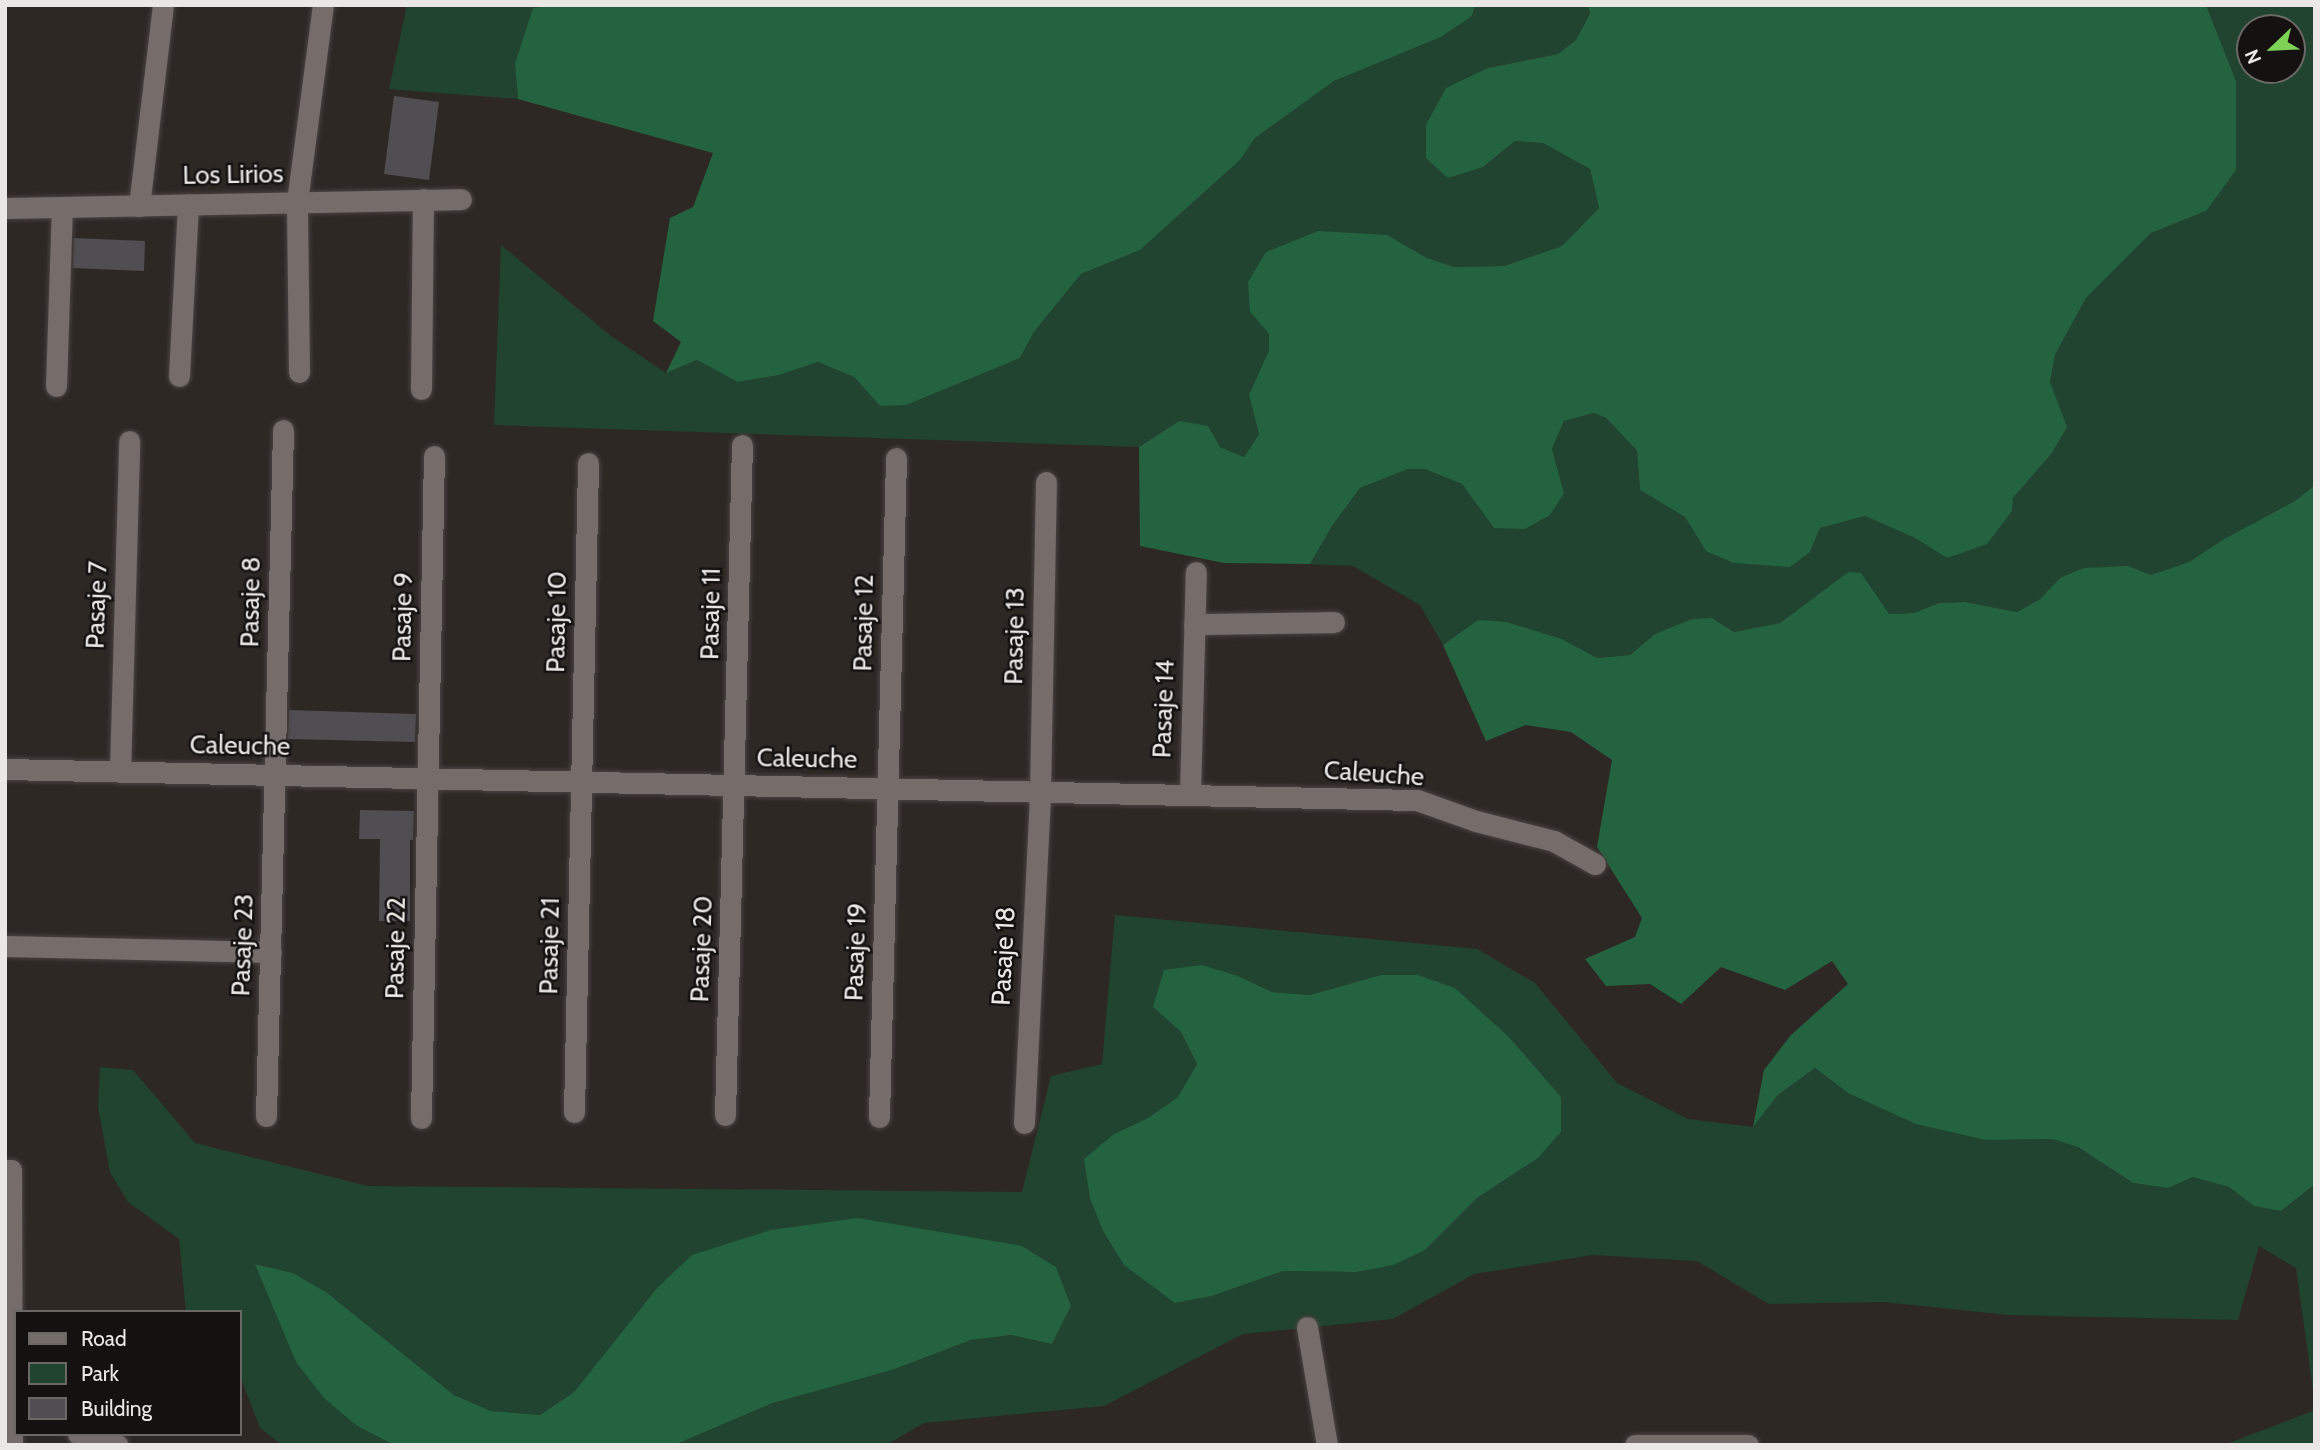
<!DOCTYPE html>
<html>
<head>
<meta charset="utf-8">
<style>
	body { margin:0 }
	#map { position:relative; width:2320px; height:1450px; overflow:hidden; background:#2e2825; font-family:Cabin,sans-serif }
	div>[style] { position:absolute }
	.green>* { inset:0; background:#20442f }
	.forest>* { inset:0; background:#246340 }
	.building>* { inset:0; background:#504d53 }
	.roads { filter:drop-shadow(0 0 2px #494442) drop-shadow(0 0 2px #494442) }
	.minor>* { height:21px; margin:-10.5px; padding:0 10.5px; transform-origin:10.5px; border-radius:10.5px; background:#746d6a }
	span { translate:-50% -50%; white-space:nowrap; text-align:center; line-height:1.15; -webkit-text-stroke:5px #141110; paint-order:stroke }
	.street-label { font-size:26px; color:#ebe7e5 }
	.frame { position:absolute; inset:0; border:7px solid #ebe7e5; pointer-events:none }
	.legend { position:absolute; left:14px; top:1310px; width:228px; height:126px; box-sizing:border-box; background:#141110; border:2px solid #6a6765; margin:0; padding:9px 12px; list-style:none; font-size:21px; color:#ebe7e5 }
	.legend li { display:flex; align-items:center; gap:14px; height:35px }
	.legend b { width:35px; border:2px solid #6a6765 }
	.north { position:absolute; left:2236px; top:14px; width:70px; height:70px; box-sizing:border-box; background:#141110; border:2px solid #6a6765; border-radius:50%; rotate:247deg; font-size:19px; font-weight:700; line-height:28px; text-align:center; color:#ebe7e5 }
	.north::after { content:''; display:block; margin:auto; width:24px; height:32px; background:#7dd154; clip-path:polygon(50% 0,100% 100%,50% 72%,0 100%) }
</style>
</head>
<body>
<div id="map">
	<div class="green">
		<div style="clip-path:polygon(407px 5px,562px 5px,515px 64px,518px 99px,389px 89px)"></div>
		<div style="clip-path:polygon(1475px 5px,1588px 5px,1590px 12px,1576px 40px,1558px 54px,1488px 68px,1483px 167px,1515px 141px,1543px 143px,1590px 169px,1599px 208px,1562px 246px,1504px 266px,1454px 267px,1427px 258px,1387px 236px,1250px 312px,1269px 334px,1269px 350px,1249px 395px,1259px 434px,1244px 457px,1220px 447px,1179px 421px,1139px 447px,494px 425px,501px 245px,611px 336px,666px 373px,697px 360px,739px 382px,779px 375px,818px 362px,854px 377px,880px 406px,1020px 358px,1034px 332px,1081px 274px,1140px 250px,1240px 160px,1255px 138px,1334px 81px,1441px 37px,1472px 16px)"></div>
		<div style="clip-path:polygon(evenodd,2206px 5px,2315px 5px,2315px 485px,2295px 501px,2224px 539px,2189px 562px,2151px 575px,2128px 566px,2060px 578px,2040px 599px,2017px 612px,1964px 602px,1939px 603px,1914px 613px,1888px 614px,1861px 574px,1848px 572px,1780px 623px,1734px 632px,1712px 618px,1655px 634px,1630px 655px,1597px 658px,1562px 639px,1478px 620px,1443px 645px,1420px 605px,1353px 566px,1310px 564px,1332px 526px,1360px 488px,1408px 469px,1425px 469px,1462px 484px,1494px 528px,1564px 493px,1552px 449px,1564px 421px,1594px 413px,1606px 418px,1637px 452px,1640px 490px,1685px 517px,1706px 551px,1810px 552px,1820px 528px,1865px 516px,1915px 538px,1947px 558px,2013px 498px,2052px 453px,2066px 428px,2050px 383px,2055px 355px,2086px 298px,2151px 233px,2206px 211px,2236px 81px,2206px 5px,2250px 28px,2292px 28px,2292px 70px,2250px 70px,2250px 28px)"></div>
		<div style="clip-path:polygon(evenodd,1115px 915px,1477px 949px,1535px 983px,1617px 1083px,1688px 1119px,1753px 1127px,1778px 1095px,1815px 1068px,1848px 1093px,1986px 1140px,2052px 1139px,2078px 1147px,2133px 1183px,2168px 1188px,2193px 1177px,2229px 1187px,2254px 1206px,2281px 1211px,2315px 1184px,2315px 1404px,2296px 1268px,2259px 1246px,2238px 1320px,2009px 1315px,1884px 1302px,1769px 1304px,1697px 1261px,1593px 1255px,1474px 1274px,1393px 1319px,1243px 1334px,1104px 1406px,924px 1423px,886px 1445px,674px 1445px,773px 1403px,892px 1370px,971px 1340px,1011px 1335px,1052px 1344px,1071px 1306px,1056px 1267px,1022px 1246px,657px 1288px,574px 1392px,540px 1415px,491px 1411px,454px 1395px,326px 1292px,293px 1273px,256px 1264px,296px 1362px,357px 1426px,394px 1445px,282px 1445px,260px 1428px,240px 1376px,240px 1312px,186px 1312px,179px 1239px,128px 1202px,110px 1172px,98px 1107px,100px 1067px,133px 1070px,195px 1143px,368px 1186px,1022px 1192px,1051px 1076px,1102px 1064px,1115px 915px,1381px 975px,1418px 975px,1455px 988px,1509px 1037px,1561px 1097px,1561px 1132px,1538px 1158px,1477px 1198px,1425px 1250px,1356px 1272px,1283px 1271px,1212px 1296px,1175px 1303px,1114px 1134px,1148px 1118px,1178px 1097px,1197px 1064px,1181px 1032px,1153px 1007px,1238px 976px,1272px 992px,1310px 995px,1381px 975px)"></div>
		<div style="clip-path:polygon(2315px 1410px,2315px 1445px,2224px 1445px)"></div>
	</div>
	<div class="forest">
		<div style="clip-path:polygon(562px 5px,1475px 5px,1472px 16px,1441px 37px,1334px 81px,1255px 138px,1240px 160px,1140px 250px,1081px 274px,1034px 332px,1020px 358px,906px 405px,880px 406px,854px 377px,818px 362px,779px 375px,738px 382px,697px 360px,666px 373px,681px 342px,653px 321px,670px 218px,693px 207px,713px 153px,518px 99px,515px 64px,533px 8px)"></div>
		<div style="clip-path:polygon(1588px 5px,2206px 5px,2236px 81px,2236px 170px,2206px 211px,2151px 233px,2086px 298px,2055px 355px,2050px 382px,2067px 427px,2052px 453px,2013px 498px,2012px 511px,1987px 544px,1947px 558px,1915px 538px,1865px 516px,1820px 528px,1810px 552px,1790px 567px,1734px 563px,1706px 551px,1685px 517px,1640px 490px,1637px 451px,1606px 418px,1594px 413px,1564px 421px,1552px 449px,1564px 493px,1550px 515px,1525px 529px,1494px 528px,1462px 484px,1425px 469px,1408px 469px,1360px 488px,1332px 526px,1310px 564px,1224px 563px,1140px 546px,1139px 447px,1179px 421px,1208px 426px,1220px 447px,1244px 457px,1259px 434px,1249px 395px,1269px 350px,1269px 334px,1250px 312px,1248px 282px,1266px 252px,1318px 231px,1387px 235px,1427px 258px,1454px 267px,1504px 266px,1562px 246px,1599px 208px,1590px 169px,1543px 143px,1515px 141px,1483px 167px,1448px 178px,1426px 158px,1426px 125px,1446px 88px,1488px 68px,1558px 54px,1576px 40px,1590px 13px)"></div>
		<div style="clip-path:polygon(2315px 485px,2315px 1184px,2281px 1211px,2254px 1206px,2229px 1187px,2193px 1177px,2168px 1188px,2133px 1183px,2078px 1147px,2052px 1139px,1986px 1140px,1916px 1124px,1848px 1093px,1815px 1068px,1778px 1095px,1753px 1127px,1764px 1070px,1791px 1035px,1848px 984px,1832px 961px,1785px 990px,1721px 967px,1681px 1004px,1650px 984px,1606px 986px,1585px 959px,1635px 937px,1642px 918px,1597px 847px,1612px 760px,1571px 732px,1526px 725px,1486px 741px,1443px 645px,1478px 620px,1506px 622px,1562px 639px,1597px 658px,1630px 655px,1655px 634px,1692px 619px,1712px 618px,1734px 632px,1780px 623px,1848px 572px,1861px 573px,1889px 614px,1914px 613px,1939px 603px,1965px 602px,2017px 612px,2040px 599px,2060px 578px,2084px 568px,2128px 566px,2151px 575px,2189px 562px,2224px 539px,2295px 501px)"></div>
		<div style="clip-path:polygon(1202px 965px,1238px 976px,1272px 992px,1310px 995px,1381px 975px,1418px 975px,1455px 988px,1509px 1037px,1561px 1097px,1561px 1132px,1538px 1158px,1477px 1198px,1425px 1250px,1393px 1265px,1356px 1272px,1283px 1271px,1212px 1296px,1175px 1303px,1124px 1265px,1103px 1231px,1090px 1198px,1084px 1159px,1114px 1134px,1148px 1118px,1178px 1097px,1197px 1064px,1181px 1032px,1153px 1007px,1164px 970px)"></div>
		<div style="clip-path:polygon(858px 1218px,1022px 1246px,1056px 1267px,1071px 1306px,1052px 1344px,1011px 1335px,971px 1340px,892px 1370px,773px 1403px,674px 1445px,394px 1445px,357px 1426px,324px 1398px,296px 1362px,255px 1264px,293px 1273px,326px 1292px,454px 1395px,491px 1411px,540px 1415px,574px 1392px,657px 1288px,692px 1255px,771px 1230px)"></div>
	</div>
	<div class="building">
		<div style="clip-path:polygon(394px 96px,439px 102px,429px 180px,384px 174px)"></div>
		<div style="clip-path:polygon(74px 238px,145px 241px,144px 271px,73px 268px)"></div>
		<div style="clip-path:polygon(289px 710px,416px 714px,415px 742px,288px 739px)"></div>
		<div style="clip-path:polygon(360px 810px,414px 811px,413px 840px,410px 840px,410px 921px,379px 921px,380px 839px,359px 839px)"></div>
	</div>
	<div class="roads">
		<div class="minor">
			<div style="left:139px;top:206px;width:202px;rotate:-83.2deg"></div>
			<div style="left:5px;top:208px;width:456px;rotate:-1.1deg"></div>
			<div style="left:299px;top:372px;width:170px;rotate:-90.7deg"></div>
			<div style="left:297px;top:202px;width:199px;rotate:-82.5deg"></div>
			<div style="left:179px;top:376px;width:172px;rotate:-87deg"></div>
			<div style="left:56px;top:386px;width:179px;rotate:-88.1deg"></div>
			<div style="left:421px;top:389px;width:190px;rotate:-89.4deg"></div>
			<div style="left:1194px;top:624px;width:140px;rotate:-0.8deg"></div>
			<div style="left:5px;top:769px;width:1412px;rotate:1.26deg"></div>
			<div style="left:1417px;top:800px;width:63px;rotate:19.6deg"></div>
			<div style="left:1476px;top:821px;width:81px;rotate:14.4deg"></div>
			<div style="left:1554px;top:841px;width:47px;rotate:29.3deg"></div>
			<div style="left:120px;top:772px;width:331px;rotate:-88.4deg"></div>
			<div style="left:1190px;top:795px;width:223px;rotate:-88.5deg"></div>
			<div style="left:5px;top:946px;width:266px;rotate:1.3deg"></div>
			<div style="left:574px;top:1112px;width:649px;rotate:-88.76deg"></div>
			<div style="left:725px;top:1115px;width:670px;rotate:-88.55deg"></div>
			<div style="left:266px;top:1116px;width:686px;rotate:-88.58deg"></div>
			<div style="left:879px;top:1117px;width:659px;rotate:-88.52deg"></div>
			<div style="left:421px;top:1118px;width:662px;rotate:-88.88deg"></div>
			<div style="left:1024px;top:1123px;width:331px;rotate:-87.2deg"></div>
			<div style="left:1040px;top:792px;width:310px;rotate:-88.9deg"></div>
			<div style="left:5px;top:1170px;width:6px"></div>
			<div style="left:11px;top:1170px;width:275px;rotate:89.8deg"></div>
			<div style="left:1307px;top:1327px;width:120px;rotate:80.4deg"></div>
			<div style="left:78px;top:1434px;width:41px;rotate:15.4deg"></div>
			<div style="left:1635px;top:1445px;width:113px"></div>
		</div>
	</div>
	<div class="street-label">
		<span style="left:233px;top:175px;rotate:-1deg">Los Lirios</span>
		<span style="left:251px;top:602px;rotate:-89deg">Pasaje 8</span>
		<span style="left:97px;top:605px;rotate:-88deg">Pasaje 7</span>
		<span style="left:711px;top:614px;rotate:-89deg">Pasaje 11</span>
		<span style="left:403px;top:617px;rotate:-89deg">Pasaje 9</span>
		<span style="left:557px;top:622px;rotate:-89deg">Pasaje 10</span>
		<span style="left:864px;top:623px;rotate:-89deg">Pasaje 12</span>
		<span style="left:1015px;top:636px;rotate:-89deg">Pasaje 13</span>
		<span style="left:1164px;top:709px;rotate:-88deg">Pasaje 14</span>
		<span style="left:240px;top:746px;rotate:1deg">Caleuche</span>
		<span style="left:807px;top:759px;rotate:1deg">Caleuche</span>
		<span style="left:1374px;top:774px;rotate:4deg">Caleuche</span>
		<span style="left:243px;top:945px;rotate:-88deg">Pasaje 23</span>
		<span style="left:550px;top:946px;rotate:-89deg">Pasaje 21</span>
		<span style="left:396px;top:948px;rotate:-89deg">Pasaje 22</span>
		<span style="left:702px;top:949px;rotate:-88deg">Pasaje 20</span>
		<span style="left:856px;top:952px;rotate:-88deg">Pasaje 19</span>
		<span style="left:1004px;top:956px;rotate:-87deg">Pasaje 18</span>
	</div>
	<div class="frame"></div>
	<ul class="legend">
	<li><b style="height:9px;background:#746d6a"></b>Road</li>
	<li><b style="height:19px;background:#20442f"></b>Park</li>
	<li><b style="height:19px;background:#504d53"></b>Building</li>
	</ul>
	<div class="north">N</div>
</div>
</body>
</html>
